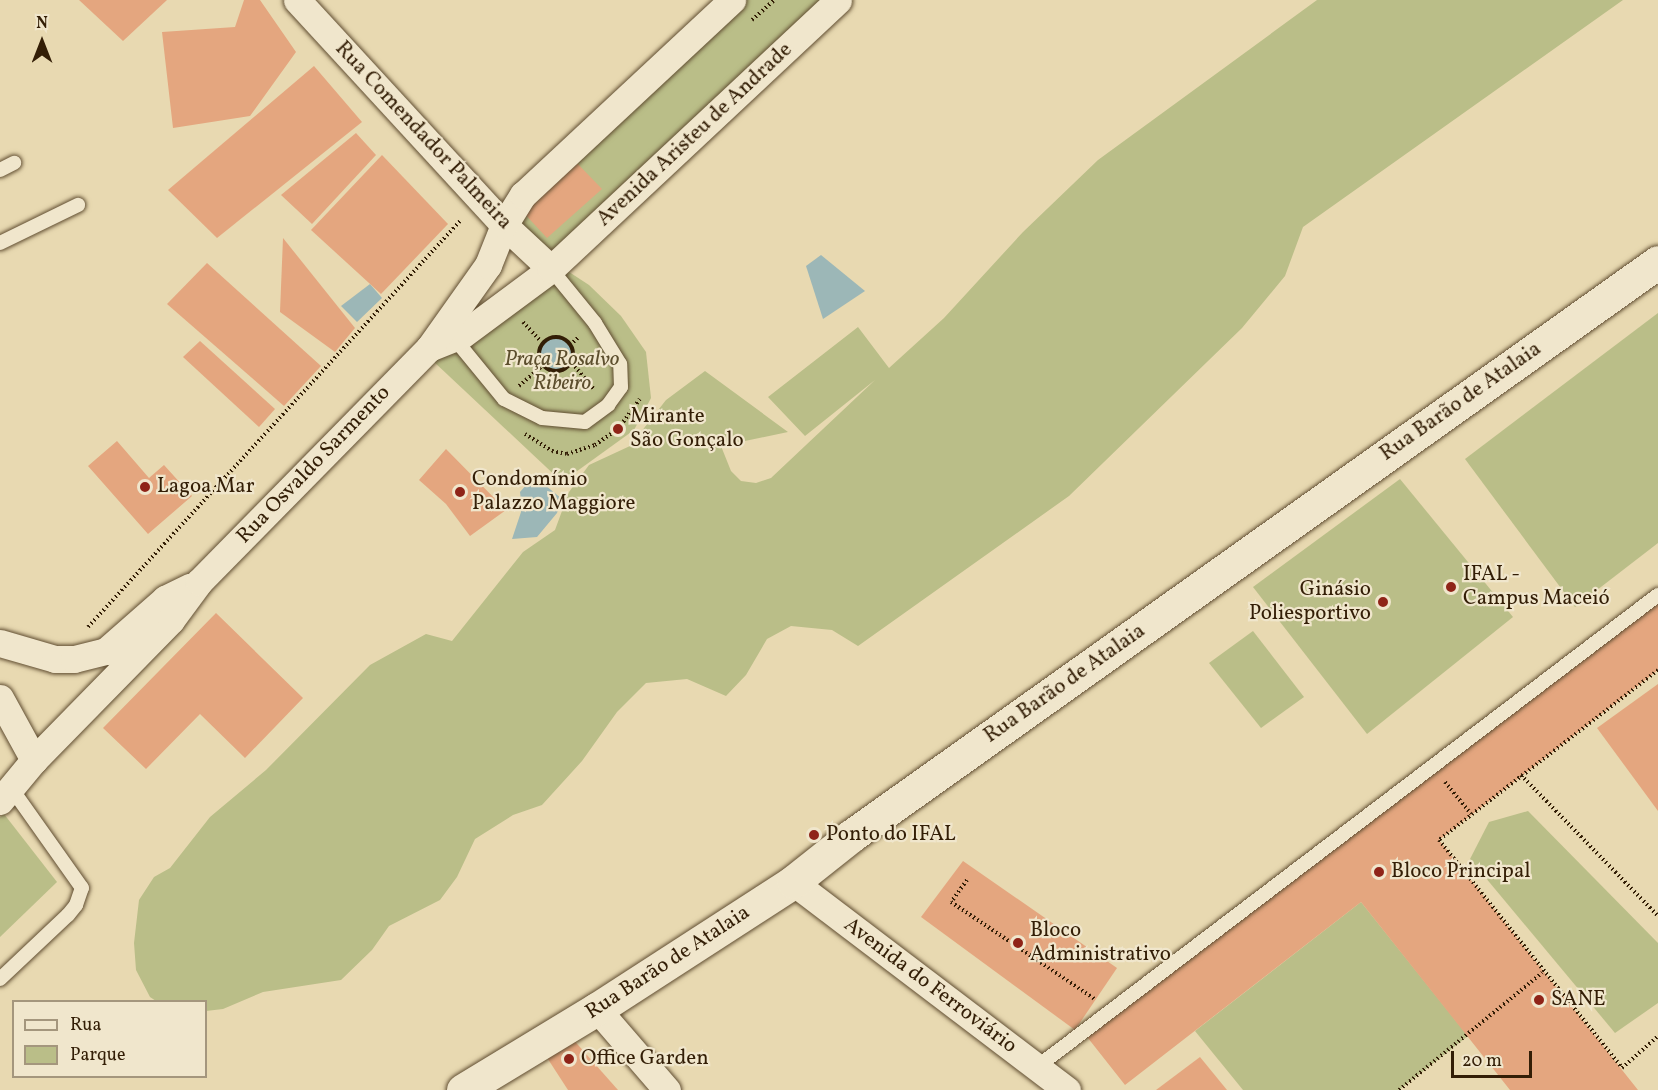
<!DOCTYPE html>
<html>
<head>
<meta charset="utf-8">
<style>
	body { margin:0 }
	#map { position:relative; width:1658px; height:1090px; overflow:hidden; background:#e8d9b1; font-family:Vollkorn,serif }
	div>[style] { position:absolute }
	.green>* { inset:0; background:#babe88 }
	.water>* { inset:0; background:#9cb7b7 }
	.round { border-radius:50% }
	.building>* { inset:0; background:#e4a67f }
	.path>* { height:4px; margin-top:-2px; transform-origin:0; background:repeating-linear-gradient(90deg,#331e06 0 1.5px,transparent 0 4.5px) }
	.path>.ring { margin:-2px; padding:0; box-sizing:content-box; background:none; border:4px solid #331e06; border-radius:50% }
	.roads { filter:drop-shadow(0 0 2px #604d31) drop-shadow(0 0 2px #604d31) }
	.lane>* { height:14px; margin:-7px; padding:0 7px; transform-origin:7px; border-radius:7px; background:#f0e6cc }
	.street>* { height:27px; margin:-13.5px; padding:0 13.5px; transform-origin:13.5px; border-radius:13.5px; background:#f0e6cc }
	.secondary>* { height:33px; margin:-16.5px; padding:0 16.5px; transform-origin:16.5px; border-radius:16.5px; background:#f0e6cc }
	.dots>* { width:16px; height:16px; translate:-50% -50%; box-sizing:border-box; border:3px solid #f0e6cc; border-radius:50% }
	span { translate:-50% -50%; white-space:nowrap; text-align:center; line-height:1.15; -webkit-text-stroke:4.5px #f0e6cc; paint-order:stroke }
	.street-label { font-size:21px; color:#331e06 }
	.park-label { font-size:21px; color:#5c4e2d; font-style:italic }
	.poi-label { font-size:21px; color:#331e06 }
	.left { translate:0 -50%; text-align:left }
	.right { translate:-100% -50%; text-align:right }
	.legend { position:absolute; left:12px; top:1000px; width:195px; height:78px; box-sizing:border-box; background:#f0e6cc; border:2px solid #a4967d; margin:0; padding:8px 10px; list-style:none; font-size:18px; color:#331e06 }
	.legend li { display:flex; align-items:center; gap:12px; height:30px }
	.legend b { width:30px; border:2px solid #a4967d }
	.north { position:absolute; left:12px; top:12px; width:60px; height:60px; -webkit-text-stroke:4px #f0e6cc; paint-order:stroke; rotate:0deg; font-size:16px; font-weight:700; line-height:24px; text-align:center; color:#331e06 }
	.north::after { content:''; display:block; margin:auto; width:21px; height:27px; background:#331e06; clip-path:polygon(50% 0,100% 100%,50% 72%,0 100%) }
	.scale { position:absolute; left:1451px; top:1051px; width:81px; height:27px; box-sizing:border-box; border:3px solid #331e06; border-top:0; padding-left:8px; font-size:18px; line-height:21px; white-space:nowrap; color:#331e06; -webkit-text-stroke:4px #f0e6cc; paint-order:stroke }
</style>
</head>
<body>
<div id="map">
	<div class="green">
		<div style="clip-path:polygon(727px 0,831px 0,554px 262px,502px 206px)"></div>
		<div style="clip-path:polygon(1317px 0,1623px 0,1303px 227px,1285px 276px,1242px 328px,1069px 496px,858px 646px,832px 630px,791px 626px,767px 639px,746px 675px,726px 696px,687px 679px,646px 683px,617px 712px,582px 761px,542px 805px,513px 815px,475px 839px,457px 877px,440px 900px,389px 926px,372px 950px,341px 980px,263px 992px,223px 1009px,206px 1011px,206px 1002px,156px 1001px,150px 997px,136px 970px,134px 943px,139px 900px,154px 877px,170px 868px,210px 817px,266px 770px,370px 665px,426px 634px,452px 641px,523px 552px,555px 530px,569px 492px,589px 465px,630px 446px,666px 400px,705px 371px,788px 432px,721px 446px,731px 471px,741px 481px,756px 483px,771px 478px,875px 380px,805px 436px,768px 397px,858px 327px,889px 368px,944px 318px,1023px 232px,1098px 160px)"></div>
		<div style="clip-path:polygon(563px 268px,589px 285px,621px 316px,646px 352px,651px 398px,634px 430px,562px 482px,433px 361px)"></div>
		<div style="clip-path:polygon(1658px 313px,1658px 543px,1575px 607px,1465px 459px)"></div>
		<div style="clip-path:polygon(1400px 479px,1513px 617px,1367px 734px,1253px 587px)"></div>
		<div style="clip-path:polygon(1253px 631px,1304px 697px,1261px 728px,1209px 663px)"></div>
		<div style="clip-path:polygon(1528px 811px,1658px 943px,1658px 1003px,1615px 1033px,1470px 859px,1489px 822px)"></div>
		<div style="clip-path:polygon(4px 814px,57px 882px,0 937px,0 817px)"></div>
		<div style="clip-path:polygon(1361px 902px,1468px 1036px,1399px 1090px,1243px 1090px,1195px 1031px)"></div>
	</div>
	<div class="water">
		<div style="clip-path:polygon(821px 255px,865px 291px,823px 319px,806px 266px)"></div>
		<div style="clip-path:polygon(370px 284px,382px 298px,357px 322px,341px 306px)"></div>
		<div class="round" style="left:540px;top:338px;width:32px;height:32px"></div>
		<div style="clip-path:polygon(534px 476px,562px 499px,557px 513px,537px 537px,512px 539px,522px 509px,520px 492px)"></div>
	</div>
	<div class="building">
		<div style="clip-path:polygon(79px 0,167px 0,123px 41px)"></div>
		<div style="clip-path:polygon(244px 0,260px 0,296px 52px,250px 116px,173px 128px,162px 32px,235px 27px)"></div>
		<div style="clip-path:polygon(314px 66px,362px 122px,217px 238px,168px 190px)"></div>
		<div style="clip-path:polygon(356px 133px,376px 155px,312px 224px,281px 195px)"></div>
		<div style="clip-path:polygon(382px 155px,448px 224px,381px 294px,311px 230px)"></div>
		<div style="clip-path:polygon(575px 161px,602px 189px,547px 238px,521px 210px)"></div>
		<div style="clip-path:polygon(283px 238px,355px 328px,335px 352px,280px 312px)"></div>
		<div style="clip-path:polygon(207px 263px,321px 366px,284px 406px,167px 304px)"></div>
		<div style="clip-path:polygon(200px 341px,275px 409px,259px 427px,183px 357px)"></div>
		<div style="clip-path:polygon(117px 441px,149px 478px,164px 465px,192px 496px,148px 534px,88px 466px)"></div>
		<div style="clip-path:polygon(446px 449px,506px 510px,470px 536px,446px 504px,419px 480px)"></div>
		<div style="clip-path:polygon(1658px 597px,1658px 670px,1439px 840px,1638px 1090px,1510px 1090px,1361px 902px,1125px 1085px,1084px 1033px)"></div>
		<div style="clip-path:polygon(216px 613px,303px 698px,245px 758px,200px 714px,146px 769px,103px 728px)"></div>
		<div style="clip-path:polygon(1658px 684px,1658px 811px,1597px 728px)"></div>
		<div style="clip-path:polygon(963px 861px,1117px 968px,1075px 1030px,921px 917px)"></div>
		<div style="clip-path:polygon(571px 1037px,618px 1090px,568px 1090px,544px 1053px)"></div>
		<div style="clip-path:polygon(1200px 1057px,1227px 1090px,1156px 1090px)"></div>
	</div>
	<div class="path">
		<div style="left:752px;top:20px;width:30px;rotate:-42deg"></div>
		<div style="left:523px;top:322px;width:26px;rotate:47deg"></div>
		<div class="ring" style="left:539px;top:337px;width:30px;height:30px"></div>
		<div style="left:570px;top:345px;width:13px;rotate:-42deg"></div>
		<div style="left:572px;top:363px;width:35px;rotate:50deg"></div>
		<div style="left:519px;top:386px;width:30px;rotate:-41deg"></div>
		<div style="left:525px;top:434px;width:32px;rotate:32deg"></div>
		<div style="left:552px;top:451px;width:15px;rotate:11deg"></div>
		<div style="left:567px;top:454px;width:29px;rotate:-18deg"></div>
		<div style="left:595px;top:445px;width:28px;rotate:-35deg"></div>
		<div style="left:618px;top:429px;width:37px;rotate:-54deg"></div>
		<div style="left:88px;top:627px;width:552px;rotate:-47.5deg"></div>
		<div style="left:1658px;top:670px;width:277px;rotate:142.2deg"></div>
		<div style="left:1439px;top:840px;width:292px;rotate:51.2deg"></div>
		<div style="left:1622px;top:1068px;width:48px;rotate:-41.6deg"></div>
		<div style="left:1521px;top:775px;width:197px;rotate:45.8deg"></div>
		<div style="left:1445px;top:782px;width:41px;rotate:50.9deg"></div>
		<div style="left:967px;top:880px;width:27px;rotate:126deg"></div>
		<div style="left:951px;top:902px;width:174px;rotate:34deg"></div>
		<div style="left:1399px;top:1090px;width:185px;rotate:-39.3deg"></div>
	</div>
	<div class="roads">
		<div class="lane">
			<div style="left:0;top:170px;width:16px;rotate:-27deg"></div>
			<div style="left:0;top:243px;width:87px;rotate:-26deg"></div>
			<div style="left:454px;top:338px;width:79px;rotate:50.7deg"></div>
			<div style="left:504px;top:399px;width:42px;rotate:26.6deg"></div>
			<div style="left:542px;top:418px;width:43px;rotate:5.3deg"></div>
			<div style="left:585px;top:422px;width:29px;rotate:-36deg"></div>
			<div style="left:608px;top:405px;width:22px;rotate:-54deg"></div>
			<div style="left:621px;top:387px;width:23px;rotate:-92deg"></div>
			<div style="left:620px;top:364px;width:48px;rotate:-121.4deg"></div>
			<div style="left:595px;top:323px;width:70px;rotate:-129.2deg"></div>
			<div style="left:0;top:979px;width:93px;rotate:-43.3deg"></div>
			<div style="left:68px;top:915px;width:13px;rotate:-51deg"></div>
			<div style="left:76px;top:905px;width:18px;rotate:-71deg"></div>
			<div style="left:82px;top:888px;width:121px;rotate:-125.3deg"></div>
			<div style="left:1037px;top:1067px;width:780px;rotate:-37.24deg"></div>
		</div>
		<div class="street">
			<div style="left:297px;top:0;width:306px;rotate:47.4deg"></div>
			<div style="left:504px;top:225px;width:64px;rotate:43.1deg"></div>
			<div style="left:429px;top:348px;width:35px;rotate:-22deg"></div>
			<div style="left:462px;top:335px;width:111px;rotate:-36.6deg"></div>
			<div style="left:551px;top:269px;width:393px;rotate:-43.1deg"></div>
			<div style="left:0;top:643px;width:57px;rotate:16.2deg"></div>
			<div style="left:55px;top:659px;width:19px"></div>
			<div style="left:74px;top:659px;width:33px;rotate:-14deg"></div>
			<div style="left:106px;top:651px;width:79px;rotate:-41.4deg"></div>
			<div style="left:165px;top:599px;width:28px;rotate:-26deg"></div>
			<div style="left:0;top:698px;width:71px;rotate:61.3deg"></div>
			<div style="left:0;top:801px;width:53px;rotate:-50.3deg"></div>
			<div style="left:34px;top:760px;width:196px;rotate:-45.6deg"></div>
			<div style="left:171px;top:620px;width:47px;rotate:-53.6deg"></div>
			<div style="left:199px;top:582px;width:328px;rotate:-45.5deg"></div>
			<div style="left:429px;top:348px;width:102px;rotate:-54.6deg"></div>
			<div style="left:488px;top:265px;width:43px;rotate:-68.2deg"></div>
			<div style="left:504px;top:225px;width:36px;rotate:-58deg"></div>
			<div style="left:523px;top:195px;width:286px;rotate:-43deg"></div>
			<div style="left:793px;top:882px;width:344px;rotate:37.2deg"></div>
			<div style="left:597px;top:1009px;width:107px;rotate:49.2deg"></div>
		</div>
		<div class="secondary">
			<div style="left:463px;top:1090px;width:157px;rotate:-31.2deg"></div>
			<div style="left:597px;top:1009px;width:234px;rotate:-32.9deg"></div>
			<div style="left:793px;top:882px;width:74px;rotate:-38.4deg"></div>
			<div style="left:851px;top:836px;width:990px;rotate:-35.42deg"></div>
		</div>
	</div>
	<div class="dots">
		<div style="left:618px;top:429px;background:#8f2418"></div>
		<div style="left:145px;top:487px;background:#8f2418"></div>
		<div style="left:460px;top:492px;background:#8f2418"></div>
		<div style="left:1451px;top:587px;background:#8f2418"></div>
		<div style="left:1383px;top:602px;background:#8f2418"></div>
		<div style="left:814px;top:835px;background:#8f2418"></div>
		<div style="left:1379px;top:872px;background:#8f2418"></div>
		<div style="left:1018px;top:943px;background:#8f2418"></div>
		<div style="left:1539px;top:1000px;background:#8f2418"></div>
		<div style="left:569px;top:1059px;background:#8f2418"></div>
	</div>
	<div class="street-label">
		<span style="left:695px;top:135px;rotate:-43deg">Avenida Aristeu de Andrade</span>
		<span style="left:423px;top:136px;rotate:47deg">Rua Comendador Palmeira</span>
		<span style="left:1461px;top:402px;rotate:-35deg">Rua Barão de Atalaia</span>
		<span style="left:314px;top:465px;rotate:-46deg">Rua Osvaldo Sarmento</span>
		<span style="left:1065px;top:684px;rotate:-35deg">Rua Barão de Atalaia</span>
		<span style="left:668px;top:963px;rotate:-33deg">Rua Barão de Atalaia</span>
		<span style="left:930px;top:986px;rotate:37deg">Avenida do Ferroviário</span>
	</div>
	<div class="park-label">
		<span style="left:562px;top:372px">Praça Rosalvo<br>Ribeiro</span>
	</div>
	<div class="poi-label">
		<span class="left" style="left:630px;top:429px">Mirante<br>São Gonçalo</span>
		<span class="left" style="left:472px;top:492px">Condomínio<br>Palazzo Maggiore</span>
		<span class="left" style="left:157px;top:487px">Lagoa Mar</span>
		<span class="left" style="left:1463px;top:587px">IFAL -<br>Campus Maceió</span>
		<span class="right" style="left:1371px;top:602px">Ginásio<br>Poliesportivo</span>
		<span class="left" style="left:826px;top:835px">Ponto do IFAL</span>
		<span class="left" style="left:1391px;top:872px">Bloco Principal</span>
		<span class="left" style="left:1030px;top:943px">Bloco<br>Administrativo</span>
		<span class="left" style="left:1551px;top:1000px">SANE</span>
		<span class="left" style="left:581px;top:1059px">Office Garden</span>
	</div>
	<ul class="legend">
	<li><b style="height:8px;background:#f0e6cc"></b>Rua</li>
	<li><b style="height:16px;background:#babe88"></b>Parque</li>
	</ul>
	<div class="north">N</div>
	<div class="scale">20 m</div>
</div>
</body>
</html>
